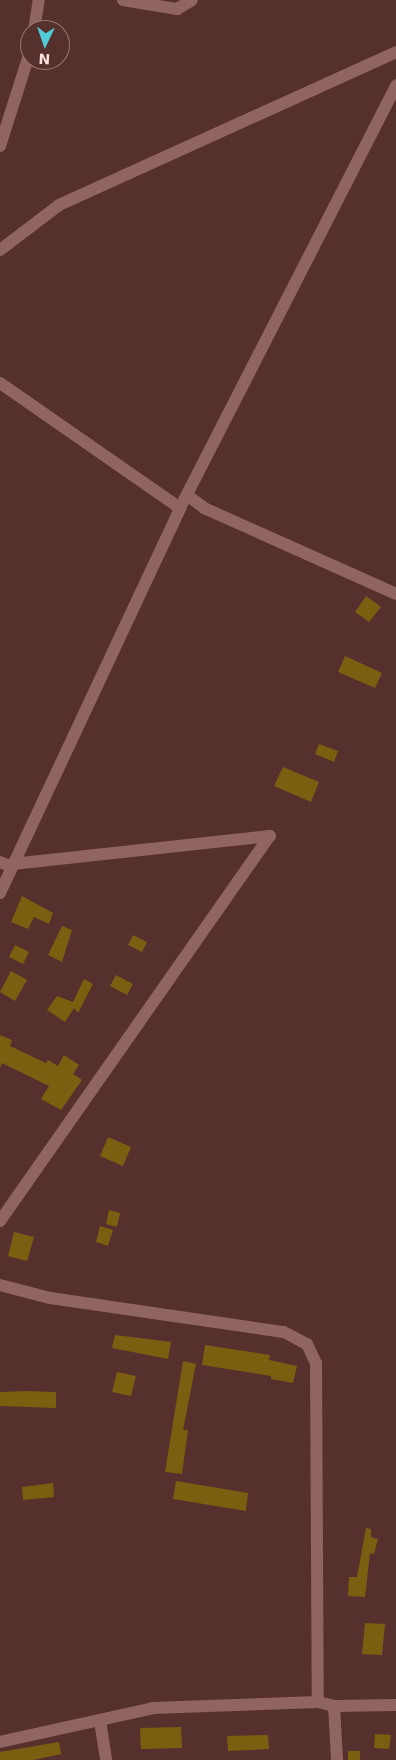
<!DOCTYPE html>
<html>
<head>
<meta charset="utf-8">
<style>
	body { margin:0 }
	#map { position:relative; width:396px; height:1760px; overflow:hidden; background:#56302d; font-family:"DejaVu Sans",sans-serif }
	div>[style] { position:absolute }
	.building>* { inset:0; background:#7c5e11 }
	.street>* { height:12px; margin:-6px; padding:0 6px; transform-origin:6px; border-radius:6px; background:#906561 }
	span { translate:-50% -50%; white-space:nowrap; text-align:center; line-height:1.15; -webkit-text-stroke:5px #56302d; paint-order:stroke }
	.north { position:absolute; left:20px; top:20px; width:50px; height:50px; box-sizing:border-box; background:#56302d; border:1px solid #987774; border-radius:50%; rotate:183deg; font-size:14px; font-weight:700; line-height:20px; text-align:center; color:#fbe2df }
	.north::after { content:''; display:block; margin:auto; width:18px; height:22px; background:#52cbd9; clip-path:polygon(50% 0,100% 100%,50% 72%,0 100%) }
</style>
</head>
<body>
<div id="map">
	<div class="building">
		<div style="clip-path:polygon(366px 596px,381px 607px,369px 622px,355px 612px)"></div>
		<div style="clip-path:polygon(345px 656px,382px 673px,375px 688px,338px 672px)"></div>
		<div style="clip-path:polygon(319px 744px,338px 751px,334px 762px,315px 754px)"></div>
		<div style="clip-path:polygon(283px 767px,319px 782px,311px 802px,274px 786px)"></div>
		<div style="clip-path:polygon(22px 896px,53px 913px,49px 924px,34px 917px,28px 929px,11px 922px)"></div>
		<div style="clip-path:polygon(62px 926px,72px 930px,62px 962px,48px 955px)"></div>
		<div style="clip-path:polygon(133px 935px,147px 942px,142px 952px,128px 945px)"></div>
		<div style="clip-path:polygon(15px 945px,29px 952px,23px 964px,9px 957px)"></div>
		<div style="clip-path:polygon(11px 971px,27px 980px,15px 1001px,0 992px)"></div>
		<div style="clip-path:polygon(116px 975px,133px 984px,127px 995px,110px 986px)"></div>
		<div style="clip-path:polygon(84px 979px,93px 984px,78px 1013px,74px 1008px,65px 1022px,47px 1010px,57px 996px,73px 1002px)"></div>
		<div style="clip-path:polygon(0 1035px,12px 1040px,10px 1046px,46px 1063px,48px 1060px,58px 1066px,64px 1055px,79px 1065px,73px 1074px,82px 1080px,61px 1110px,41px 1099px,49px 1086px,2px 1063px,0 1068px)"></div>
		<div style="clip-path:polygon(108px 1137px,131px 1147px,123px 1166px,100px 1156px)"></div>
		<div style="clip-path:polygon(109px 1210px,120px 1213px,117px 1227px,106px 1224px)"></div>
		<div style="clip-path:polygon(100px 1226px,113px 1230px,108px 1246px,96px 1242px)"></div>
		<div style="clip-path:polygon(14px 1232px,34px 1237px,27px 1261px,8px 1256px)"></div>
		<div style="clip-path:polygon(115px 1335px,171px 1342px,168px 1359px,112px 1348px)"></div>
		<div style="clip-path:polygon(205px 1345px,270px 1355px,269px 1360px,297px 1366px,293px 1383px,271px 1379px,271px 1376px,202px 1365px)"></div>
		<div style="clip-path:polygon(183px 1361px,196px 1364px,183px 1430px,188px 1430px,182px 1474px,165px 1472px)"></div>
		<div style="clip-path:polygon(117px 1372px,136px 1376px,131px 1396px,112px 1392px)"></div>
		<div style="clip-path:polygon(26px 1391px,56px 1392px,56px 1408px,0 1406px,0 1392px)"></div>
		<div style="clip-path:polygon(176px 1481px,248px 1493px,246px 1511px,173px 1499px)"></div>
		<div style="clip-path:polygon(53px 1483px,54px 1497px,23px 1500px,22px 1487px)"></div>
		<div style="clip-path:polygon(366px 1528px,371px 1529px,371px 1537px,378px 1539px,374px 1554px,370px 1553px,365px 1597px,348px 1596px,349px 1577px,357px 1577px)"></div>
		<div style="clip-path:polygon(365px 1623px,385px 1624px,382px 1655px,362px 1654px)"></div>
		<div style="clip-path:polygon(181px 1727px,182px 1748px,141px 1749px,140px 1728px)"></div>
		<div style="clip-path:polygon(375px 1734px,391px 1735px,389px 1749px,374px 1748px)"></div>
		<div style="clip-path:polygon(268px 1735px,269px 1749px,228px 1751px,227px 1736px)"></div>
		<div style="clip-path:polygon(59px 1742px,61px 1754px,33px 1760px,0 1760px,0 1752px)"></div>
		<div style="clip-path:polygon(348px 1751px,360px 1751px,360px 1760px,348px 1760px)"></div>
	</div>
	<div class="street">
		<div style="left:123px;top:0;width:55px;rotate:9.5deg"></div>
		<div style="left:177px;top:9px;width:17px;rotate:-31deg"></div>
		<div style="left:34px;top:30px;width:30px;rotate:-81deg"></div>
		<div style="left:0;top:146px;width:99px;rotate:-72.3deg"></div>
		<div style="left:0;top:250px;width:74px;rotate:-37.3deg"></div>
		<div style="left:59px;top:205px;width:370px;rotate:-24.4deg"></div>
		<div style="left:0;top:383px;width:219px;rotate:34.8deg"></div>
		<div style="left:187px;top:495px;width:21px;rotate:37deg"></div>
		<div style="left:204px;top:508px;width:210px;rotate:24.1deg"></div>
		<div style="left:0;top:862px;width:13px;rotate:23deg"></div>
		<div style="left:0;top:893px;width:425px;rotate:-64.9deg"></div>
		<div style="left:180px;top:508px;width:475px;rotate:-62.9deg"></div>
		<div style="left:0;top:1221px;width:470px;rotate:-55deg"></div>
		<div style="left:270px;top:836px;width:259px;rotate:173.8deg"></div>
		<div style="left:0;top:1285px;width:52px;rotate:14.6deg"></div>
		<div style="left:50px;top:1298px;width:236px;rotate:8.3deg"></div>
		<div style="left:284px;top:1332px;width:26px;rotate:28deg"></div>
		<div style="left:307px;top:1344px;width:21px;rotate:65deg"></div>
		<div style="left:316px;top:1363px;width:339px;rotate:89.7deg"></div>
		<div style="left:334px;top:1706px;width:54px;rotate:86.8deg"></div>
		<div style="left:100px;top:1721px;width:39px;rotate:81deg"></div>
		<div style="left:0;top:1742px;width:157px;rotate:-12.5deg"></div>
		<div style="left:153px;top:1708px;width:165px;rotate:-2.1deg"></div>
		<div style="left:318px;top:1702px;width:16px;rotate:14deg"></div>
		<div style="left:334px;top:1706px;width:62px;rotate:-0.9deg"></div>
	</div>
	<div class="north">N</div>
</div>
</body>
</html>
